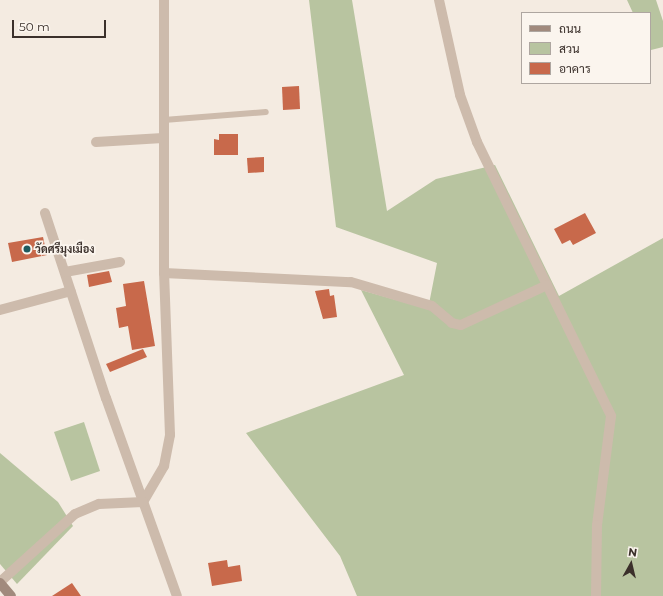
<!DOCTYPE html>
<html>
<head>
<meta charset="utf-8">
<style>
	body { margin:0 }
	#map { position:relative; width:663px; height:596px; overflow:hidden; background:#f4ebe1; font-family:Montserrat,Sarabun,sans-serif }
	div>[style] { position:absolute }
	.green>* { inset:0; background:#b8c4a0 }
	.building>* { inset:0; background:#c8694b }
	.lane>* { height:5.5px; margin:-2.75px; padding:0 2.75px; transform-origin:2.75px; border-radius:2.75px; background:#cdbbac }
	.street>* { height:10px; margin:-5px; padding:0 5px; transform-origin:5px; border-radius:5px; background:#cdbbac }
	.secondary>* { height:10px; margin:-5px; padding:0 5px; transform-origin:5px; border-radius:5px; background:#a18a7d }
	.dots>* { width:11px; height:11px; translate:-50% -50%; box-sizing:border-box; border:2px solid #fbf5ee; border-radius:50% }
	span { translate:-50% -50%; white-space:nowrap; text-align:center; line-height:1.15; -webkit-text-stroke:3.5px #fbf5ee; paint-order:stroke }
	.poi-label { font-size:11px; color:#3b302b; font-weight:700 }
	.left { translate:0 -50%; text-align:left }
	.legend { position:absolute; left:521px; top:12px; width:130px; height:72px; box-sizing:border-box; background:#fbf5ee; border:1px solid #aea6a0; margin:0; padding:5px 7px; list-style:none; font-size:12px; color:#3b302b }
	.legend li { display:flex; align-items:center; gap:8px; height:20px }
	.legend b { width:20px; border:1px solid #aea6a0 }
	.north { position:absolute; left:611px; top:544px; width:40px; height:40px; -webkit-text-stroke:3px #fbf5ee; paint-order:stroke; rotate:8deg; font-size:11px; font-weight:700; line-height:16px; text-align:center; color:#3b302b }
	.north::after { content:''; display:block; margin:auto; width:14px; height:18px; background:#3b302b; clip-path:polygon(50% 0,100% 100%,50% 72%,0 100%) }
	.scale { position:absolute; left:12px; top:20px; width:94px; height:18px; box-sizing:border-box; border:2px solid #3b302b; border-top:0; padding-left:5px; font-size:12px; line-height:14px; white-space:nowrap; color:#3b302b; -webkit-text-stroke:3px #fbf5ee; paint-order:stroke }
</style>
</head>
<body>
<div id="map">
	<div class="green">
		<div style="clip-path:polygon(309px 0,352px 0,387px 211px,436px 179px,495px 165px,559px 296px,663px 238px,663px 596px,357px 596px,340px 556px,246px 433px,404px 375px,361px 290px,428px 309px,437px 263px,336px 227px)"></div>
		<div style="clip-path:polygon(627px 0,656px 0,663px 21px,663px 47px,651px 50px,650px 13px,633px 13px)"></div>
		<div style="clip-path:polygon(84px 422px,100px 471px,71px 481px,54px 432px)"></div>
		<div style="clip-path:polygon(0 453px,58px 502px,73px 526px,17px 584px,0 564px)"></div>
	</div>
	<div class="building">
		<div style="clip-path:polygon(299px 86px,300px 109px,283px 110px,282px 87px)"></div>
		<div style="clip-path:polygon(219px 134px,238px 134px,238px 155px,214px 155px,214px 139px,219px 140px)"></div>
		<div style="clip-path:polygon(264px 157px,264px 172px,248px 173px,247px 158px)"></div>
		<div style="clip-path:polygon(585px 213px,596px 233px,573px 245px,570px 240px,562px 244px,554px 229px)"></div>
		<div style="clip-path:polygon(43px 237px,47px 255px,12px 262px,8px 243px)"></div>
		<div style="clip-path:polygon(109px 271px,112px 282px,89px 287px,87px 275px)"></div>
		<div style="clip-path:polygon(144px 281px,155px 346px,132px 350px,128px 326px,119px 328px,116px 308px,126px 306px,123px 284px)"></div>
		<div style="clip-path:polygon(329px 289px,330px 296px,334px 295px,337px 317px,323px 319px,315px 291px)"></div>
		<div style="clip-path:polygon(143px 349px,147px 357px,110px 372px,106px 364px)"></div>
		<div style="clip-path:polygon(227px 560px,228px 567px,240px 565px,242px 581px,212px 586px,208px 563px)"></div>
		<div style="clip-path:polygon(72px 583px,81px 596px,52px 596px)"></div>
	</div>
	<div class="lane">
		<div style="left:164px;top:120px;width:102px;rotate:-4.5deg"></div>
	</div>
	<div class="street">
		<div style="left:439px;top:0;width:97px;rotate:77.5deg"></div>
		<div style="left:460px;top:95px;width:50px;rotate:70.1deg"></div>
		<div style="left:477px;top:142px;width:305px;rotate:63.9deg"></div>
		<div style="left:611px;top:416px;width:110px;rotate:97.3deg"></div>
		<div style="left:597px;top:525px;width:71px;rotate:90.8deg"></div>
		<div style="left:96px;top:142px;width:67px;rotate:-3.4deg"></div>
		<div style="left:45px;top:213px;width:195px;rotate:71.8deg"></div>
		<div style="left:106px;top:398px;width:210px;rotate:70.3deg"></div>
		<div style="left:65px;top:272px;width:56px;rotate:-10.3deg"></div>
		<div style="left:164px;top:273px;width:187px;rotate:2.8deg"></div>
		<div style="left:351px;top:282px;width:84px;rotate:16.5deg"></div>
		<div style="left:432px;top:306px;width:26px;rotate:40deg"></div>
		<div style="left:452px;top:323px;width:9px;rotate:13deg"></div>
		<div style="left:461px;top:325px;width:95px;rotate:-24.9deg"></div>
		<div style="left:0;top:310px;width:73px;rotate:-15deg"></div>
		<div style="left:143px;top:502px;width:42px;rotate:-59.7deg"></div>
		<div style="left:164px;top:466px;width:32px;rotate:-79deg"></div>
		<div style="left:170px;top:435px;width:162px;rotate:-92.1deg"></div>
		<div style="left:164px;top:273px;width:273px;rotate:-90deg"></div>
		<div style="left:0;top:582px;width:101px;rotate:-42.2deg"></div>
		<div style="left:75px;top:514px;width:26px;rotate:-23deg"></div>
		<div style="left:99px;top:504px;width:44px;rotate:-2.6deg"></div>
	</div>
	<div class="secondary">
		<div style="left:0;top:583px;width:17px;rotate:50deg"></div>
	</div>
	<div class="dots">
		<div style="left:27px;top:249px;background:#1f5a5e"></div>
	</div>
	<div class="poi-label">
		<span class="left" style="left:35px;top:249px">วัดศรีมุงเมือง</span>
	</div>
	<ul class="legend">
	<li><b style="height:5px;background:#a18a7d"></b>ถนน</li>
	<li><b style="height:11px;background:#b8c4a0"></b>สวน</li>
	<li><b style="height:11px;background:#c8694b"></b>อาคาร</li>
	</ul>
	<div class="north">N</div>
	<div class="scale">50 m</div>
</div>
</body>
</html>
